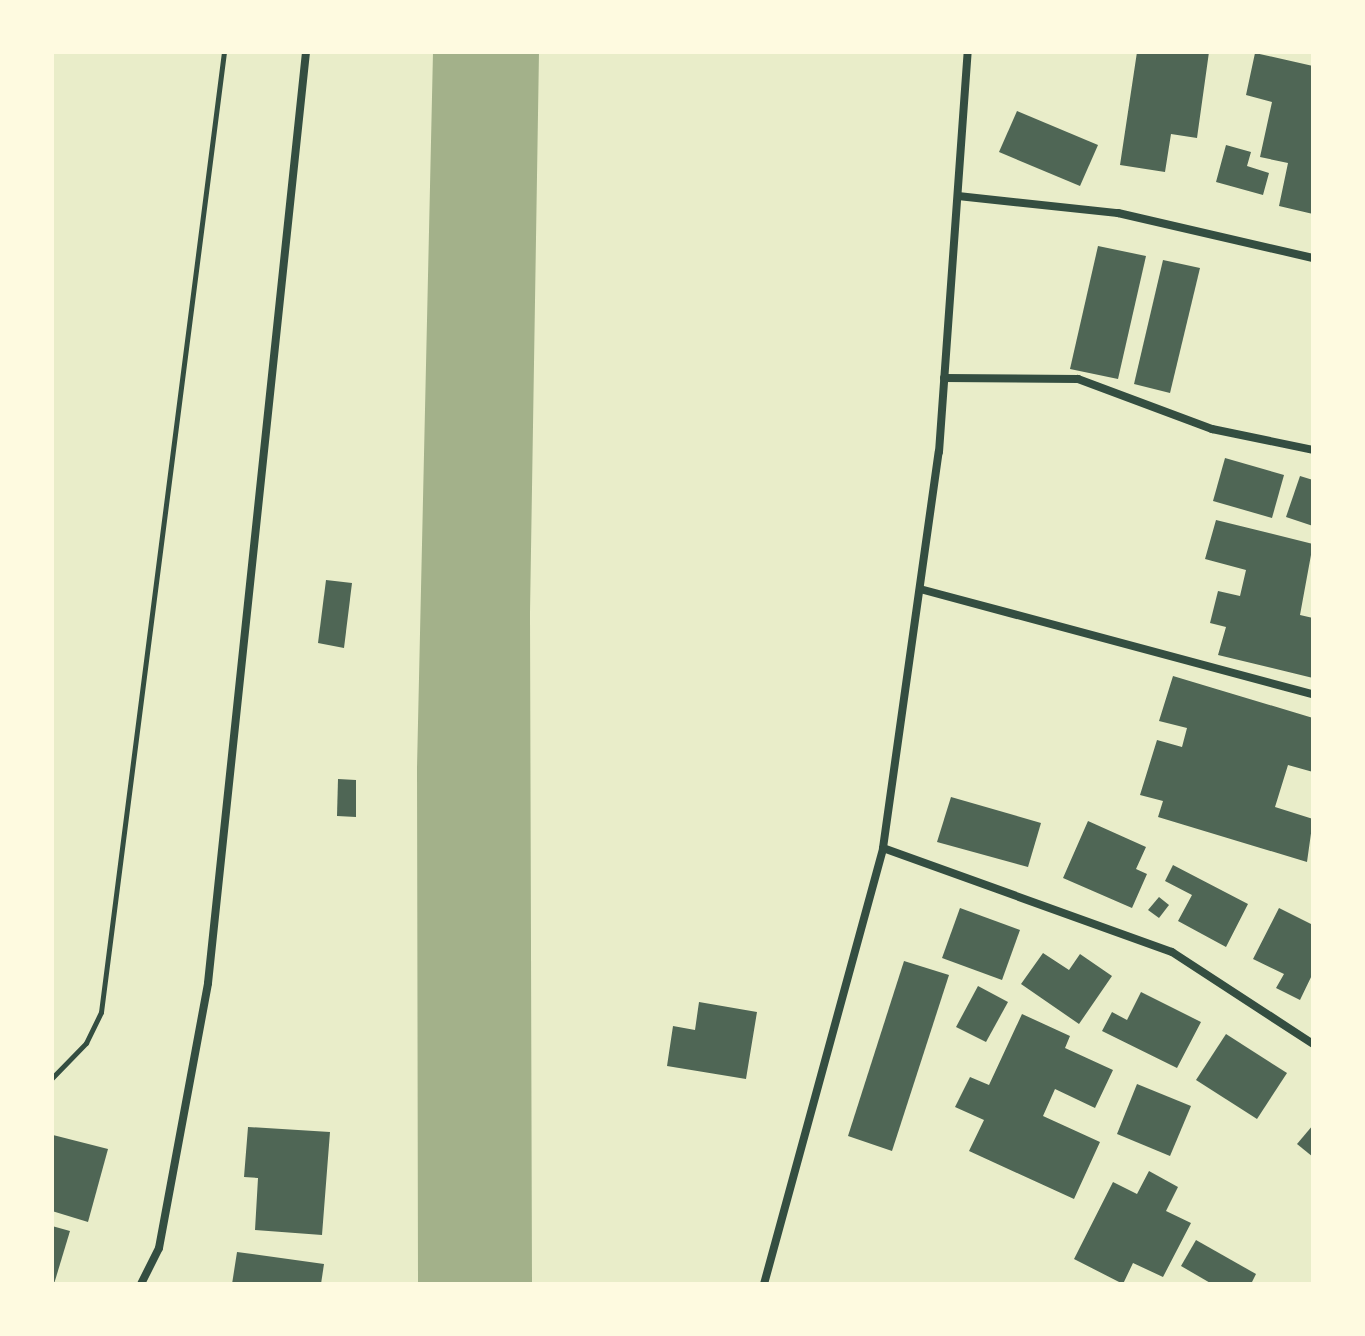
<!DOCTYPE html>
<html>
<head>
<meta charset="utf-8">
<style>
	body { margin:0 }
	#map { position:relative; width:1365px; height:1336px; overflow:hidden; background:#e9edc9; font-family:Overpass,sans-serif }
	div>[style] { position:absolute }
	.water>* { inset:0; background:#a3b18a }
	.building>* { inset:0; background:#4f6655 }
	.path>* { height:5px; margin:-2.5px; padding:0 2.5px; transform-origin:2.5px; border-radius:2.5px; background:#344e41 }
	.minor>* { height:8px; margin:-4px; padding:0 4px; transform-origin:4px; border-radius:4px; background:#344e41 }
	span { translate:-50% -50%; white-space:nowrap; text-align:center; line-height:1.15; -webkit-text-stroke:8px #fefae0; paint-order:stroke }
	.frame { position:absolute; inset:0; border:54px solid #fefae0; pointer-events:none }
</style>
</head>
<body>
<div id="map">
	<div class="water">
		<div style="clip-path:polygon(433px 52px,539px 52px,530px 613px,532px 1284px,418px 1284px,417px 768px)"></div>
	</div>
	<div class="building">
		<div style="clip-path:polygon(1137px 52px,1209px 52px,1197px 138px,1171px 134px,1165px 172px,1120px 165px)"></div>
		<div style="clip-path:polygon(1255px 53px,1313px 66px,1313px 214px,1279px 206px,1288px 163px,1260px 157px,1272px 102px,1246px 95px)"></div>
		<div style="clip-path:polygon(1017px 111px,1098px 145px,1080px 186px,999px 152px)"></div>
		<div style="clip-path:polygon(1226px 145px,1251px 152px,1247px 166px,1269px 173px,1263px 195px,1216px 182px)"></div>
		<div style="clip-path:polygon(1098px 246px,1146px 256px,1118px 379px,1070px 369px)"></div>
		<div style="clip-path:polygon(1163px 260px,1200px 268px,1170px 393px,1134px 384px)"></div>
		<div style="clip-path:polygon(1225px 458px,1284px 475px,1272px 518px,1213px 501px)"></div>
		<div style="clip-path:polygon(1300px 476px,1313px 480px,1313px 526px,1286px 517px)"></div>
		<div style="clip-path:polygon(1216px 520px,1313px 544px,1300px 615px,1313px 618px,1313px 678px,1218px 655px,1226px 627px,1210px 623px,1218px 591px,1240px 596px,1246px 570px,1205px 559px)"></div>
		<div style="clip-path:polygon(326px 580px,352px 583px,344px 648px,318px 643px)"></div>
		<div style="clip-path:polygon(1173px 676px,1313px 718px,1313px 772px,1288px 765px,1275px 807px,1313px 819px,1307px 862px,1158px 817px,1163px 801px,1140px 795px,1157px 740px,1182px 747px,1187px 728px,1159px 721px)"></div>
		<div style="clip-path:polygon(338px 779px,356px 780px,356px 817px,337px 816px)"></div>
		<div style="clip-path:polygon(951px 797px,1041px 823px,1028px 867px,937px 842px)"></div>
		<div style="clip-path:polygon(1088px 821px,1146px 847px,1136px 869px,1147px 874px,1132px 908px,1063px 878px)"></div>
		<div style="clip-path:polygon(1173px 865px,1248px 904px,1226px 947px,1178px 921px,1192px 895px,1165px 881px)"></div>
		<div style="clip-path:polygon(1159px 897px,1169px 905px,1159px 918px,1148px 910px)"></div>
		<div style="clip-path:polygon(960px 908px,1020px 930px,1002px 980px,942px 958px)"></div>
		<div style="clip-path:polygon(1279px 908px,1313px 925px,1313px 973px,1300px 1000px,1276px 988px,1284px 974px,1253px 959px)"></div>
		<div style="clip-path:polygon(1043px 953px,1069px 970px,1080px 954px,1112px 976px,1079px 1024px,1021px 984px)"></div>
		<div style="clip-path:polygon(904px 961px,949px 975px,892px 1151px,848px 1136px)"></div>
		<div style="clip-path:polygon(978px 986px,1008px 1002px,986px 1042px,956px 1027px)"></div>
		<div style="clip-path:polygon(1141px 992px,1201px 1022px,1177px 1068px,1102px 1031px,1112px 1012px,1127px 1020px)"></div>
		<div style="clip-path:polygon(699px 1002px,757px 1012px,746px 1079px,667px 1066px,673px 1026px,695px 1030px)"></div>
		<div style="clip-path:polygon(1022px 1014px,1070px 1036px,1065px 1048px,1113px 1070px,1095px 1108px,1055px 1089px,1043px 1116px,1100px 1142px,1074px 1199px,969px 1151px,984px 1120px,955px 1107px,970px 1077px,989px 1085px)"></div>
		<div style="clip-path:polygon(1226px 1034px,1287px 1073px,1257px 1119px,1196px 1080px)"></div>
		<div style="clip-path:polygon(1137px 1084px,1191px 1106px,1170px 1156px,1117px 1134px)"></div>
		<div style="clip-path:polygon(1313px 1125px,1313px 1157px,1297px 1144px)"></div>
		<div style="clip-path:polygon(248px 1127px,330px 1132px,322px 1235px,255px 1230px,258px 1178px,244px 1177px)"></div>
		<div style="clip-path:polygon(53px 1135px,108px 1149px,88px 1222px,52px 1211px)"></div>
		<div style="clip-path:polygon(1149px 1171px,1178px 1187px,1166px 1211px,1191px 1223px,1163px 1277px,1133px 1263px,1123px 1284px,1074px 1259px,1113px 1182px,1137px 1194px)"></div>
		<div style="clip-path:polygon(52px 1226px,70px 1231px,54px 1284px,52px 1284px)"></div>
		<div style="clip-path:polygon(1196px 1240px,1256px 1274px,1251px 1284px,1212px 1284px,1181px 1266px)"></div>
		<div style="clip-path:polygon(237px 1252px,324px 1264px,321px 1284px,232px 1284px)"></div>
	</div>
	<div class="path">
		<div style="left:52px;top:1078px;width:49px;rotate:-45.8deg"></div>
		<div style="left:86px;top:1043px;width:34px;rotate:-64deg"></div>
		<div style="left:101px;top:1012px;width:968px;rotate:-82.7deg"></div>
	</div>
	<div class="minor">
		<div style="left:958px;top:196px;width:161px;rotate:6.1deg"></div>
		<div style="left:1118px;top:213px;width:200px;rotate:13deg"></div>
		<div style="left:944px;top:378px;width:134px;rotate:0.4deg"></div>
		<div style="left:1078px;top:379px;width:143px;rotate:20.5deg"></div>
		<div style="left:1212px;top:429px;width:103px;rotate:11.7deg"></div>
		<div style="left:920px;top:589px;width:407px;rotate:15deg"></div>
		<div style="left:883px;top:848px;width:307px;rotate:19.8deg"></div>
		<div style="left:1172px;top:952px;width:168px;rotate:33.1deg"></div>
		<div style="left:141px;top:1284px;width:40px;rotate:-63.4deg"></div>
		<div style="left:159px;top:1248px;width:269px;rotate:-79.5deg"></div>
		<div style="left:208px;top:983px;width:936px;rotate:-83.99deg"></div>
		<div style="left:764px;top:1284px;width:452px;rotate:-74.7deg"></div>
		<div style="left:883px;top:848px;width:400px;rotate:-82deg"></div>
		<div style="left:939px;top:452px;width:401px;rotate:-85.9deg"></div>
	</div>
	<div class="frame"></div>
</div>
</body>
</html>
